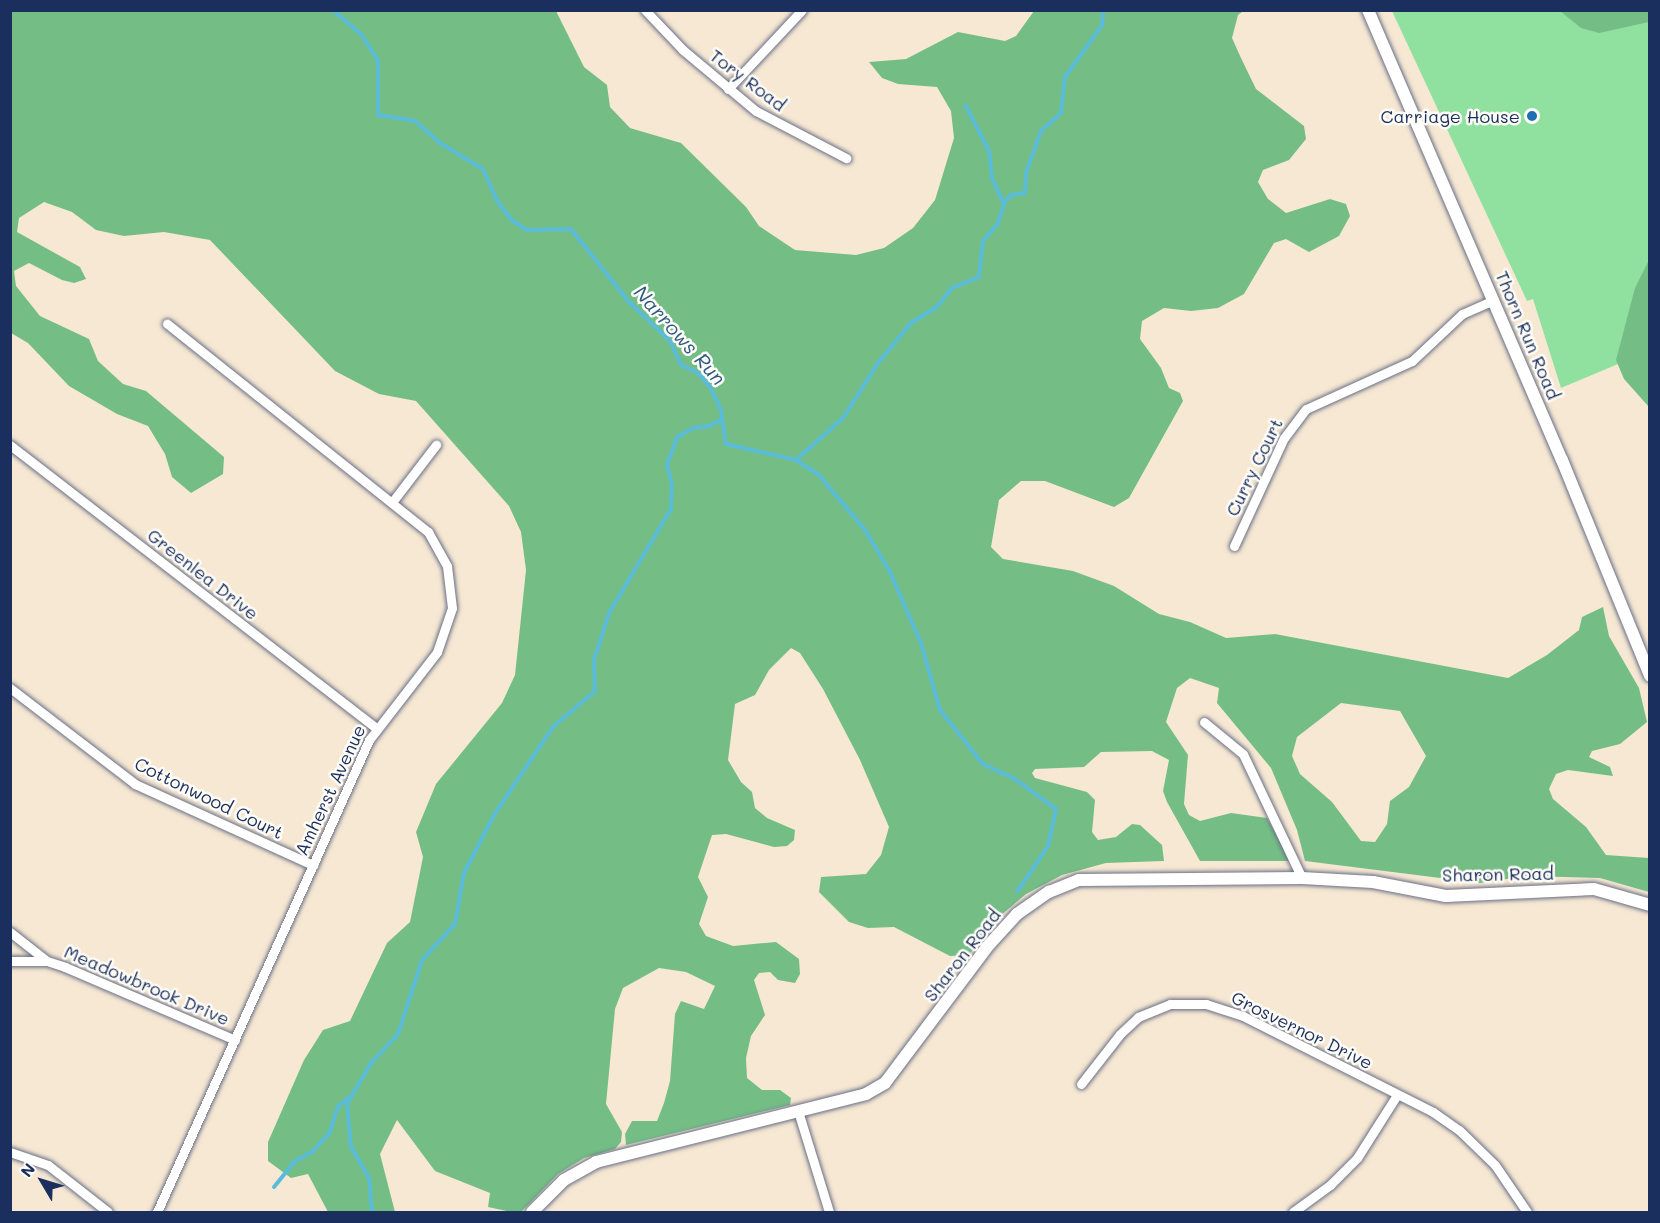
<!DOCTYPE html>
<html>
<head>
<meta charset="utf-8">
<style>
	body { margin:0 }
	#map { position:relative; width:1660px; height:1223px; overflow:hidden; background:#f7e8d3; font-family:Mali,sans-serif }
	div>[style] { position:absolute }
	.green>* { inset:0; background:#90e09f }
	.forest>* { inset:0; background:#74be86 }
	.stream>* { height:4px; margin:-2px; padding:0 2px; transform-origin:2px; border-radius:2px; background:#5abcd9 }
	.roads { filter:drop-shadow(0 0 2px #687087) drop-shadow(0 0 2px #687087) }
	.minor>* { height:9px; margin:-4.5px; padding:0 4.5px; transform-origin:4.5px; border-radius:4.5px; background:#fff }
	.tertiary>* { height:12px; margin:-6px; padding:0 6px; transform-origin:6px; border-radius:6px; background:#fff }
	.dots>* { width:16px; height:16px; translate:-50% -50%; box-sizing:border-box; border:3px solid #fdfcf7; border-radius:50% }
	span { translate:-50% -50%; white-space:nowrap; text-align:center; line-height:1.15; -webkit-text-stroke:5px #fdfcf7; paint-order:stroke }
	.street-label { font-size:18px; color:#1b2f5e }
	.poi-label { font-size:18px; color:#1b2f5e }
	.right { translate:-100% -50%; text-align:right }
	.water-label { font-size:20px; color:#2e5983; font-style:italic }
	.frame { position:absolute; inset:0; border:12px solid #1b2f5e; pointer-events:none }
	.north { position:absolute; left:12px; top:1151px; width:60px; height:60px; -webkit-text-stroke:4px #fdfcf7; paint-order:stroke; rotate:308deg; font-size:16px; font-weight:700; line-height:24px; text-align:center; color:#1b2f5e }
	.north::after { content:''; display:block; margin:auto; width:21px; height:27px; background:#1b2f5e; clip-path:polygon(50% 0,100% 100%,50% 72%,0 100%) }
</style>
</head>
<body>
<div id="map">
	<div class="green">
		<div style="clip-path:polygon(1392px 11px,1649px 11px,1649px 351px,1561px 388px,1533px 299px,1527px 301px)"></div>
	</div>
	<div class="forest">
		<div style="clip-path:polygon(evenodd,11px 11px,556px 11px,584px 67px,607px 85px,610px 107px,630px 128px,681px 143px,746px 207px,759px 226px,795px 250px,856px 255px,884px 248px,913px 228px,935px 200px,954px 138px,951px 111px,937px 87px,898px 84px,882px 78px,869px 62px,906px 59px,958px 32px,1005px 41px,1016px 36px,1034px 11px,1243px 11px,1238px 15px,1232px 38px,1241px 58px,1256px 89px,1304px 126px,1306px 139px,1289px 160px,1263px 170px,1258px 182px,1268px 199px,1286px 213px,1330px 199px,1346px 204px,1350px 216px,1339px 236px,1309px 252px,1286px 239px,1274px 243px,1244px 294px,1218px 308px,1191px 311px,1164px 308px,1142px 321px,1140px 339px,1161px 368px,1169px 388px,1180px 393px,1183px 401px,1129px 498px,1114px 507px,1045px 481px,1021px 481px,999px 500px,991px 547px,1003px 559px,1073px 571px,1114px 586px,1159px 614px,1190px 622px,1226px 638px,1275px 634px,1508px 678px,1547px 655px,1579px 630px,1582px 617px,1603px 607px,1609px 636px,1639px 688px,1647px 722px,1620px 744px,1592px 751px,1589px 757px,1610px 767px,1613px 776px,1568px 770px,1556px 774px,1549px 789px,1553px 799px,1586px 827px,1606px 855px,1649px 858px,1649px 892px,1600px 878px,1527px 876px,1480px 883px,1305px 861px,1297px 830px,1271px 768px,1217px 703px,1219px 688px,1190px 678px,1177px 688px,1166px 722px,1188px 755px,1184px 804px,1189px 815px,1200px 821px,1231px 813px,1267px 818px,1291px 861px,1200px 861px,1167px 802px,1163px 791px,1169px 760px,1152px 751px,1101px 752px,1084px 767px,1035px 769px,1032px 773px,1035px 778px,1087px 792px,1095px 800px,1092px 832px,1098px 840px,1116px 837px,1132px 824px,1140px 825px,1162px 845px,1164px 861px,1106px 863px,1062px 875px,1026px 894px,993px 922px,969px 955px,950px 956px,894px 927px,868px 928px,849px 922px,819px 892px,821px 877px,866px 874px,881px 855px,889px 827px,860px 760px,823px 689px,800px 653px,791px 648px,769px 670px,755px 695px,735px 704px,728px 760px,741px 782px,752px 792px,755px 808px,767px 818px,795px 830px,794px 840px,787px 846px,774px 847px,726px 834px,712px 835px,698px 877px,708px 897px,699px 924px,706px 936px,733px 946px,776px 942px,799px 959px,800px 974px,795px 983px,778px 980px,770px 972px,759px 973px,754px 980px,765px 1015px,751px 1036px,746px 1058px,747px 1078px,762px 1090px,780px 1090px,791px 1098px,790px 1105px,626px 1145px,625px 1134px,632px 1121px,657px 1121px,664px 1103px,670px 1081px,675px 1014px,681px 1001px,704px 1009px,715px 986px,686px 972px,659px 968px,623px 988px,615px 1009px,606px 1104px,622px 1132px,621px 1142px,615px 1149px,584px 1158px,558px 1174px,521px 1212px,511px 1212px,488px 1207px,490px 1193px,435px 1171px,397px 1120px,380px 1154px,395px 1212px,328px 1212px,308px 1174px,291px 1178px,268px 1161px,268px 1142px,304px 1060px,323px 1030px,350px 1021px,387px 943px,410px 922px,423px 857px,416px 832px,436px 784px,502px 703px,515px 675px,526px 570px,521px 532px,509px 506px,416px 401px,379px 394px,335px 371px,210px 240px,164px 232px,124px 236px,96px 230px,72px 212px,44px 202px,19px 218px,17px 232px,80px 267px,86px 279px,74px 283px,62px 280px,29px 263px,14px 271px,16px 286px,40px 316px,89px 339px,98px 361px,123px 384px,146px 391px,224px 457px,223px 474px,191px 493px,172px 477px,165px 454px,148px 426px,117px 414px,69px 386px,28px 343px,11px 333px,11px 11px,1341px 703px,1400px 711px,1426px 756px,1409px 787px,1390px 801px,1387px 824px,1375px 842px,1361px 841px,1332px 802px,1300px 774px,1292px 756px,1297px 737px,1341px 703px)"></div>
		<div style="clip-path:polygon(1560px 11px,1649px 11px,1649px 22px,1599px 33px,1581px 28px)"></div>
		<div style="clip-path:polygon(1649px 260px,1649px 407px,1624px 379px,1616px 360px,1635px 288px)"></div>
	</div>
	<div class="stream">
		<div style="left:333px;top:10px;width:37px;rotate:41deg"></div>
		<div style="left:361px;top:34px;width:31px;rotate:57deg"></div>
		<div style="left:378px;top:60px;width:55px;rotate:90deg"></div>
		<div style="left:378px;top:115px;width:37px;rotate:9deg"></div>
		<div style="left:415px;top:121px;width:33px;rotate:41deg"></div>
		<div style="left:440px;top:143px;width:50px;rotate:31.2deg"></div>
		<div style="left:483px;top:169px;width:35px;rotate:66deg"></div>
		<div style="left:497px;top:201px;width:24px;rotate:52deg"></div>
		<div style="left:512px;top:220px;width:18px;rotate:34deg"></div>
		<div style="left:527px;top:230px;width:44px;rotate:-1.3deg"></div>
		<div style="left:571px;top:229px;width:92px;rotate:51.6deg"></div>
		<div style="left:628px;top:301px;width:58px;rotate:43.6deg"></div>
		<div style="left:670px;top:341px;width:26px;rotate:65deg"></div>
		<div style="left:681px;top:365px;width:19px;rotate:25deg"></div>
		<div style="left:698px;top:373px;width:18px;rotate:49deg"></div>
		<div style="left:710px;top:387px;width:25px;rotate:64deg"></div>
		<div style="left:721px;top:410px;width:34px;rotate:82deg"></div>
		<div style="left:726px;top:444px;width:72px;rotate:12.9deg"></div>
		<div style="left:796px;top:460px;width:27px;rotate:33deg"></div>
		<div style="left:819px;top:475px;width:72px;rotate:50.1deg"></div>
		<div style="left:865px;top:530px;width:47px;rotate:59deg"></div>
		<div style="left:889px;top:570px;width:80px;rotate:66.3deg"></div>
		<div style="left:921px;top:643px;width:70px;rotate:74.2deg"></div>
		<div style="left:940px;top:710px;width:69px;rotate:51.5deg"></div>
		<div style="left:983px;top:764px;width:35px;rotate:25deg"></div>
		<div style="left:1015px;top:779px;width:51px;rotate:36.2deg"></div>
		<div style="left:1056px;top:809px;width:38px;rotate:102deg"></div>
		<div style="left:1048px;top:846px;width:55px;rotate:124deg"></div>
		<div style="left:1004px;top:203px;width:11px;rotate:-49deg"></div>
		<div style="left:1011px;top:195px;width:14px;rotate:-8deg"></div>
		<div style="left:1025px;top:193px;width:20px;rotate:-87deg"></div>
		<div style="left:1026px;top:173px;width:45px;rotate:-70.3deg"></div>
		<div style="left:1041px;top:131px;width:27px;rotate:-42deg"></div>
		<div style="left:1061px;top:113px;width:36px;rotate:-84deg"></div>
		<div style="left:1065px;top:77px;width:64px;rotate:-54.6deg"></div>
		<div style="left:1102px;top:25px;width:15px;rotate:-86deg"></div>
		<div style="left:796px;top:460px;width:63px;rotate:-41.8deg"></div>
		<div style="left:843px;top:418px;width:65px;rotate:-57.5deg"></div>
		<div style="left:878px;top:363px;width:52px;rotate:-50.5deg"></div>
		<div style="left:911px;top:323px;width:31px;rotate:-32deg"></div>
		<div style="left:937px;top:307px;width:24px;rotate:-52deg"></div>
		<div style="left:952px;top:288px;width:29px;rotate:-22deg"></div>
		<div style="left:979px;top:277px;width:36px;rotate:-84deg"></div>
		<div style="left:983px;top:241px;width:23px;rotate:-50deg"></div>
		<div style="left:998px;top:223px;width:20px;rotate:-72deg"></div>
		<div style="left:1004px;top:204px;width:29px;rotate:-115deg"></div>
		<div style="left:992px;top:178px;width:27px;rotate:-96deg"></div>
		<div style="left:989px;top:151px;width:51px;rotate:-117.1deg"></div>
		<div style="left:274px;top:1187px;width:32px;rotate:-51deg"></div>
		<div style="left:294px;top:1162px;width:21px;rotate:-29deg"></div>
		<div style="left:312px;top:1152px;width:27px;rotate:-48deg"></div>
		<div style="left:330px;top:1132px;width:27px;rotate:-73deg"></div>
		<div style="left:338px;top:1106px;width:15px;rotate:-37deg"></div>
		<div style="left:372px;top:1212px;width:34px;rotate:-95deg"></div>
		<div style="left:369px;top:1178px;width:36px;rotate:-120deg"></div>
		<div style="left:351px;top:1147px;width:43px;rotate:-95.3deg"></div>
		<div style="left:347px;top:1104px;width:48px;rotate:-59.7deg"></div>
		<div style="left:371px;top:1063px;width:40px;rotate:-47deg"></div>
		<div style="left:398px;top:1034px;width:78px;rotate:-72deg"></div>
		<div style="left:422px;top:960px;width:49px;rotate:-47.5deg"></div>
		<div style="left:455px;top:924px;width:52px;rotate:-80deg"></div>
		<div style="left:464px;top:873px;width:65px;rotate:-62.7deg"></div>
		<div style="left:494px;top:815px;width:106px;rotate:-56.2deg"></div>
		<div style="left:553px;top:727px;width:55px;rotate:-40.6deg"></div>
		<div style="left:595px;top:691px;width:31px;rotate:-92deg"></div>
		<div style="left:594px;top:660px;width:49px;rotate:-72.3deg"></div>
		<div style="left:609px;top:613px;width:121px;rotate:-59.2deg"></div>
		<div style="left:671px;top:509px;width:25px;rotate:-88deg"></div>
		<div style="left:672px;top:484px;width:20px;rotate:-105deg"></div>
		<div style="left:667px;top:465px;width:30px;rotate:-70deg"></div>
		<div style="left:677px;top:437px;width:18px;rotate:-29deg"></div>
		<div style="left:693px;top:428px;width:17px;rotate:-7deg"></div>
		<div style="left:710px;top:426px;width:14px;rotate:-30deg"></div>
	</div>
	<div class="roads">
		<div class="minor">
			<div style="left:645px;top:10px;width:55px;rotate:46.5deg"></div>
			<div style="left:683px;top:50px;width:95px;rotate:39.9deg"></div>
			<div style="left:756px;top:111px;width:102px;rotate:27.6deg"></div>
			<div style="left:728px;top:89px;width:108px;rotate:-46.9deg"></div>
			<div style="left:10px;top:445px;width:463px;rotate:37.7deg"></div>
			<div style="left:393px;top:501px;width:71px;rotate:-52.5deg"></div>
			<div style="left:1234px;top:546px;width:119px;rotate:-65.2deg"></div>
			<div style="left:1284px;top:438px;width:36px;rotate:-53deg"></div>
			<div style="left:1306px;top:409px;width:116px;rotate:-24.4deg"></div>
			<div style="left:1412px;top:361px;width:69px;rotate:-43.2deg"></div>
			<div style="left:1462px;top:314px;width:35px;rotate:-24deg"></div>
			<div style="left:10px;top:688px;width:158px;rotate:37.5deg"></div>
			<div style="left:135px;top:784px;width:196px;rotate:24.5deg"></div>
			<div style="left:1204px;top:722px;width:50px;rotate:39.4deg"></div>
			<div style="left:1243px;top:754px;width:137px;rotate:64.6deg"></div>
			<div style="left:10px;top:932px;width:47px;rotate:38.1deg"></div>
			<div style="left:10px;top:961px;width:37px"></div>
			<div style="left:47px;top:961px;width:19px;rotate:18deg"></div>
			<div style="left:65px;top:967px;width:185px;rotate:23.2deg"></div>
			<div style="left:1081px;top:1084px;width:63px;rotate:-52deg"></div>
			<div style="left:1120px;top:1034px;width:25px;rotate:-43deg"></div>
			<div style="left:1138px;top:1017px;width:35px;rotate:-22deg"></div>
			<div style="left:1170px;top:1004px;width:36px"></div>
			<div style="left:1206px;top:1004px;width:39px;rotate:18deg"></div>
			<div style="left:1243px;top:1016px;width:213px;rotate:26.8deg"></div>
			<div style="left:1433px;top:1112px;width:32px;rotate:35deg"></div>
			<div style="left:1459px;top:1130px;width:50px;rotate:44.2deg"></div>
			<div style="left:1495px;top:1165px;width:57px;rotate:55.8deg"></div>
			<div style="left:798px;top:1111px;width:106px;rotate:72.9deg"></div>
			<div style="left:10px;top:1152px;width:40px;rotate:18.9deg"></div>
			<div style="left:48px;top:1165px;width:76px;rotate:38.1deg"></div>
			<div style="left:157px;top:1212px;width:517px;rotate:-65.81deg"></div>
			<div style="left:369px;top:740px;width:111px;rotate:-52.3deg"></div>
			<div style="left:437px;top:652px;width:46px;rotate:-71.2deg"></div>
			<div style="left:452px;top:608px;width:42px;rotate:-96.8deg"></div>
			<div style="left:447px;top:566px;width:39px;rotate:-119deg"></div>
			<div style="left:428px;top:532px;width:334px;rotate:-141.4deg"></div>
			<div style="left:1293px;top:1212px;width:46px;rotate:-36.1deg"></div>
			<div style="left:1330px;top:1185px;width:38px;rotate:-45deg"></div>
			<div style="left:1357px;top:1158px;width:75px;rotate:-57.6deg"></div>
		</div>
		<div class="tertiary">
			<div style="left:1368px;top:10px;width:490px;rotate:66.7deg"></div>
			<div style="left:1562px;top:460px;width:233px;rotate:67.8deg"></div>
			<div style="left:532px;top:1212px;width:45px;rotate:-45deg"></div>
			<div style="left:564px;top:1180px;width:37px;rotate:-29deg"></div>
			<div style="left:596px;top:1162px;width:278px;rotate:-14.1deg"></div>
			<div style="left:866px;top:1094px;width:22px;rotate:-30deg"></div>
			<div style="left:885px;top:1083px;width:170px;rotate:-53.1deg"></div>
			<div style="left:987px;top:947px;width:45px;rotate:-47.7deg"></div>
			<div style="left:1017px;top:914px;width:39px;rotate:-35deg"></div>
			<div style="left:1049px;top:892px;width:32px;rotate:-22deg"></div>
			<div style="left:1079px;top:880px;width:223px;rotate:-0.5deg"></div>
			<div style="left:1302px;top:878px;width:71px;rotate:3.2deg"></div>
			<div style="left:1373px;top:882px;width:74px;rotate:10.9deg"></div>
			<div style="left:1446px;top:896px;width:148px;rotate:-2.7deg"></div>
			<div style="left:1594px;top:889px;width:58px;rotate:15.9deg"></div>
		</div>
	</div>
	<div class="dots">
		<div style="left:1532px;top:116px;background:#1f6fb2"></div>
	</div>
	<div class="street-label">
		<span style="left:748px;top:80px;rotate:37deg">Tory Road</span>
		<span style="left:1528px;top:335px;rotate:67deg">Thorn Run Road</span>
		<span style="left:1254px;top:467px;rotate:-64deg">Curry Court</span>
		<span style="left:203px;top:574px;rotate:38deg">Greenlea Drive</span>
		<span style="left:330px;top:790px;rotate:-65deg">Amherst Avenue</span>
		<span style="left:209px;top:798px;rotate:26deg">Cottonwood Court</span>
		<span style="left:1498px;top:874px;rotate:-1deg">Sharon Road</span>
		<span style="left:962px;top:955px;rotate:-52deg">Sharon Road</span>
		<span style="left:147px;top:985px;rotate:23deg">Meadowbrook Drive</span>
		<span style="left:1302px;top:1030px;rotate:26deg">Grosvernor Drive</span>
	</div>
	<div class="poi-label">
		<span class="right" style="left:1520px;top:116px">Carriage House</span>
	</div>
	<div class="water-label">
		<span style="left:680px;top:335px;rotate:48deg">Narrows Run</span>
	</div>
	<div class="frame"></div>
	<div class="north">N</div>
</div>
</body>
</html>
